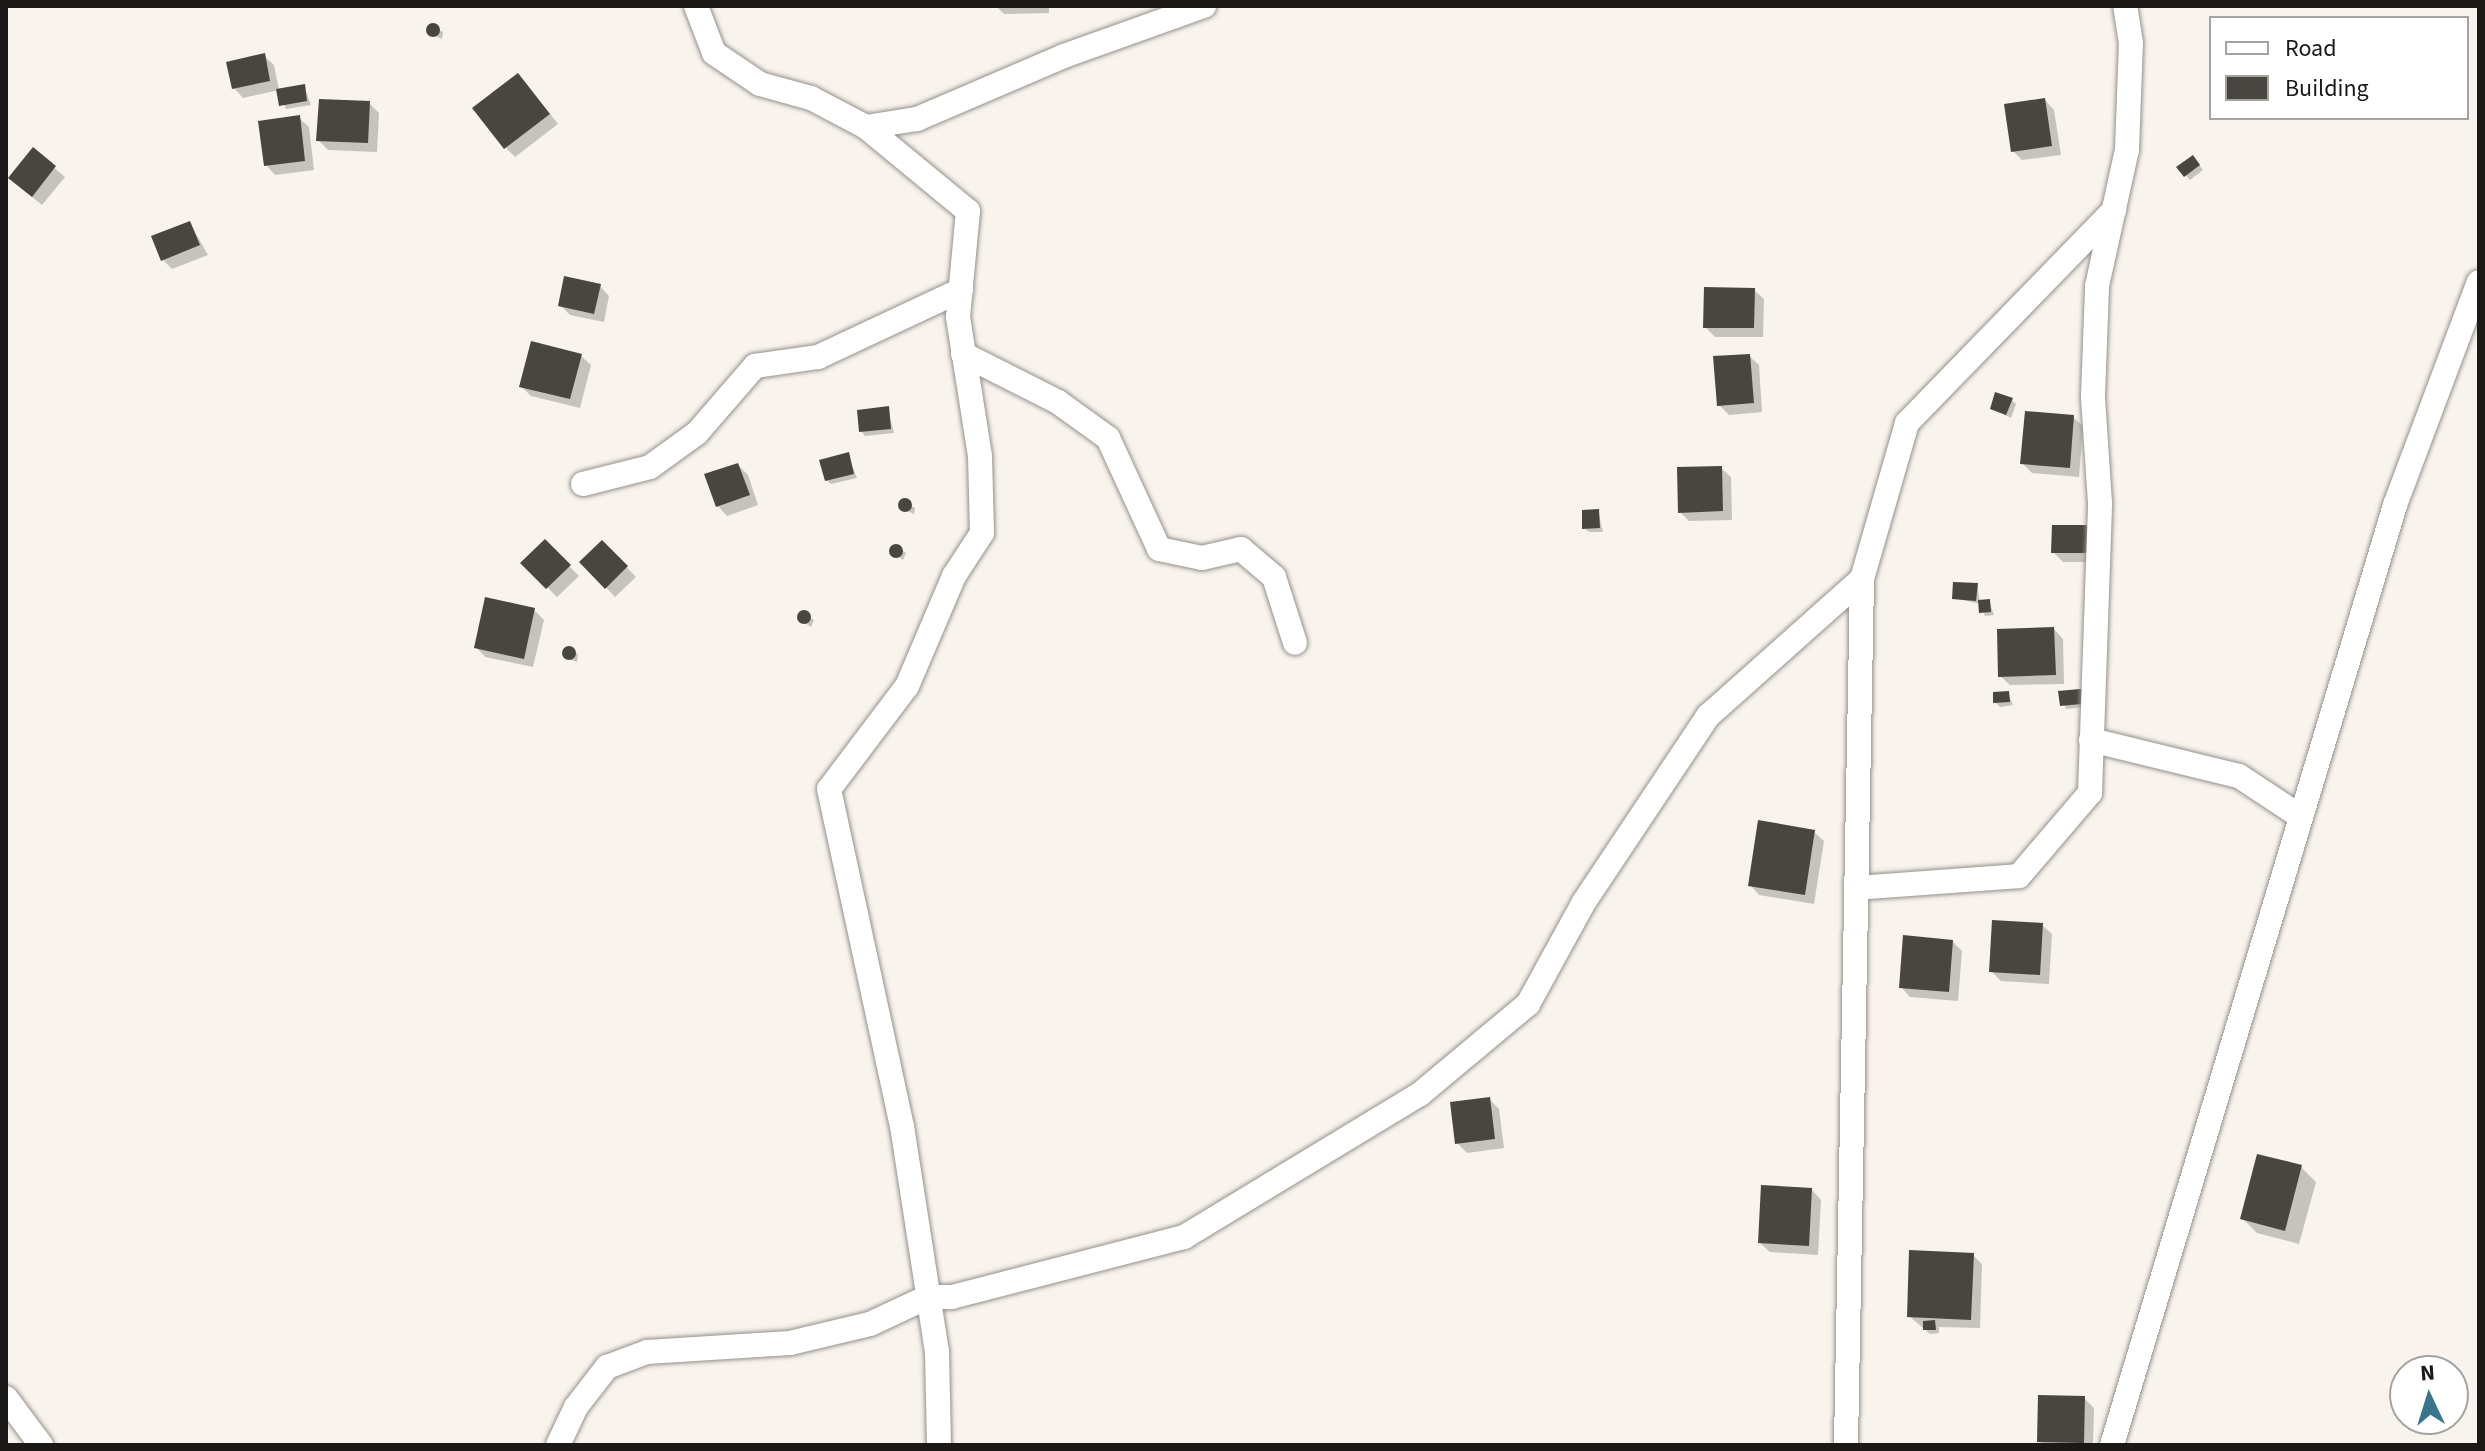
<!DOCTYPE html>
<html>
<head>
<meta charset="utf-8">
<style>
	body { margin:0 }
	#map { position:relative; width:2485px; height:1451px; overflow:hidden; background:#f8f3ed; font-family:"Source Sans 3",sans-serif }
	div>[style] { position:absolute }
	.shadow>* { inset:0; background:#0003 }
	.building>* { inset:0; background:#494541 }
	.round { border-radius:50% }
	.roads { filter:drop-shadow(0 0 2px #94908b) drop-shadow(0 0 2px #94908b) }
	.minor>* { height:24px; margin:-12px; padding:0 12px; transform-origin:12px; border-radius:12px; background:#fff }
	span { translate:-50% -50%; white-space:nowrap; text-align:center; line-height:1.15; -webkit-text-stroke:8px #fff; paint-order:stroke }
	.frame { position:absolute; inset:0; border:8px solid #1b1917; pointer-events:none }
	.legend { position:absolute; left:2209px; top:16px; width:260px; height:104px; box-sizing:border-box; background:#fff; border:2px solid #a4a3a2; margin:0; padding:10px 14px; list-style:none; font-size:24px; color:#1b1917 }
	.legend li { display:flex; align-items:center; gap:16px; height:40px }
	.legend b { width:40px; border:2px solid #a4a3a2 }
	.north { position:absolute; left:2389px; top:1355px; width:80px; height:80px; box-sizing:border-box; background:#fff; border:2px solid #a4a3a2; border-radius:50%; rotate:356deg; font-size:22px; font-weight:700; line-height:32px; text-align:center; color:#1b1917 }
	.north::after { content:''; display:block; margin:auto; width:28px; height:36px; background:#37768a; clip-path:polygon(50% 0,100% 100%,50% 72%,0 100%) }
</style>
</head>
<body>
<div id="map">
	<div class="shadow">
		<div style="clip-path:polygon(996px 6px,1049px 6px,1049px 13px,1004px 14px)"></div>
		<div style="clip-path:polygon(431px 26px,443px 32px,442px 39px,429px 33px)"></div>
		<div style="clip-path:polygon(264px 56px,274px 65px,279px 90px,304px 86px,311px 105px,286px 109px,279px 90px,243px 98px,234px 88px)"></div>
		<div style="clip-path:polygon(527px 85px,558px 124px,515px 157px,506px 148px)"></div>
		<div style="clip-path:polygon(2045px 100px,2054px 110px,2061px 155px,2022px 160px,2013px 151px)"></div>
		<div style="clip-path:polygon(369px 103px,379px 113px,377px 152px,328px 150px,318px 140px)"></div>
		<div style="clip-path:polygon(299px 118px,309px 127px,314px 170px,275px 175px,266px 165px)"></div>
		<div style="clip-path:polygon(33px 150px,65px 177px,42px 205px,20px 187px)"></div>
		<div style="clip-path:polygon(2197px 162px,2203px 170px,2190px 180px,2179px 168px)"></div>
		<div style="clip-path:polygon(190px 223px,208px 255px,172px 269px,163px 260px)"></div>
		<div style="clip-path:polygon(600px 286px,609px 296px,604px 322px,570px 315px,560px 305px)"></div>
		<div style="clip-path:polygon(1754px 290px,1764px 299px,1763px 337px,1715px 337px,1705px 327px)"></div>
		<div style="clip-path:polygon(581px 356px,591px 365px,580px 408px,531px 396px,521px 386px)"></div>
		<div style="clip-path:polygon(1749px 356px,1759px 365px,1762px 412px,1729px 415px,1719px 405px)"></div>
		<div style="clip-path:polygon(2012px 400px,2016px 404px,2011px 418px,1992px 409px)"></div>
		<div style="clip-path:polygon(888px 409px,894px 433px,865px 436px,861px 431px)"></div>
		<div style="clip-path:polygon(2073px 417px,2083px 426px,2079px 477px,2032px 473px,2022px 463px)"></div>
		<div style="clip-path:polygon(848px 455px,857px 478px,831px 484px,826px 480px)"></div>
		<div style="clip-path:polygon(738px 465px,748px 475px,758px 505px,727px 516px,718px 506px)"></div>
		<div style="clip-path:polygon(1721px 468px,1731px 477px,1732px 520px,1689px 521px,1680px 512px)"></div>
		<div style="clip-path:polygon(903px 501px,915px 508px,914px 514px,901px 508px)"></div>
		<div style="clip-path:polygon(1598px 511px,1603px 532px,1589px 532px,1584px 528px)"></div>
		<div style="clip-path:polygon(2087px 527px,2097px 562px,2063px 562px,2053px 552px)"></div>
		<div style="clip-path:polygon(545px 542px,579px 576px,557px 597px,523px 563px)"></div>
		<div style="clip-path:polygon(602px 542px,636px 577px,615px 597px,582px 562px)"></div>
		<div style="clip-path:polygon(896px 546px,906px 553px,903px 560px,892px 552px)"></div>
		<div style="clip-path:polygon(1977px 585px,1980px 602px,1989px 601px,1994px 615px,1985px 616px,1980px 604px,1954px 598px)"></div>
		<div style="clip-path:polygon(534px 610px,544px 620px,533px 667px,485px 657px,476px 647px)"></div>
		<div style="clip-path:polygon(802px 613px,814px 620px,811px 627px,799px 619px)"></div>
		<div style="clip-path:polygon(2054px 629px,2063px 639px,2064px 684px,2010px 685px,2000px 676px)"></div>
		<div style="clip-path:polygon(566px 650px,578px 654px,577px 662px,566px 658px)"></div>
		<div style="clip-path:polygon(2008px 693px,2013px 705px,2000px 707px,1995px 702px)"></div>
		<div style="clip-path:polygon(2061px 693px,2096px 706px,2066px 709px)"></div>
		<div style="clip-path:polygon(1814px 832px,1824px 841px,1814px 904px,1759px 895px,1750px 885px)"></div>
		<div style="clip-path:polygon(2042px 925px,2052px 934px,2049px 984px,2001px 981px,1991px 971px)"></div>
		<div style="clip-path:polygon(1953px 942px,1962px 951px,1958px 1001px,1910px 997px,1901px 987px)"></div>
		<div style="clip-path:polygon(1489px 1099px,1499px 1109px,1504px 1148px,1467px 1153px,1457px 1143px)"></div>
		<div style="clip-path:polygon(2301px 1167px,2316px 1182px,2299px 1244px,2257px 1233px,2242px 1218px)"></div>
		<div style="clip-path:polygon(1812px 1190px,1821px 1200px,1818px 1255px,1770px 1252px,1760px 1243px)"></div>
		<div style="clip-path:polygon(1973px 1255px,1982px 1264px,1980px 1328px,1939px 1327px,1939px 1333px,1930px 1334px,1909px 1316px)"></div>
		<div style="clip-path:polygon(2084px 1398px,2094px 1408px,2093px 1445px,2044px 1445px,2039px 1441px)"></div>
	</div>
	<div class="building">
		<div class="round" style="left:426px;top:23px;width:14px;height:14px"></div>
		<div style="clip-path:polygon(265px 53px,270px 81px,232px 89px,226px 62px)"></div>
		<div style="clip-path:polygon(518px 73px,550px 114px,504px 149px,472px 108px)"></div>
		<div style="clip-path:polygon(305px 84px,307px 101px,279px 106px,276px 89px)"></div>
		<div style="clip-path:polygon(2045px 98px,2052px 146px,2011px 152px,2004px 104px)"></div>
		<div style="clip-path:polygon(319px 99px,370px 101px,368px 143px,316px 141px)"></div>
		<div style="clip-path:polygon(300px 115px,305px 161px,264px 166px,258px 121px)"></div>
		<div style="clip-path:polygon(33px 147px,56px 166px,32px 197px,8px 178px)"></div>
		<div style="clip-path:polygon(2193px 155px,2200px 165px,2184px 177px,2176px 167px)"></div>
		<div style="clip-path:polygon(190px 221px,200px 245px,161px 261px,151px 236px)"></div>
		<div style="clip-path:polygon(564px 276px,601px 284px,594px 314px,558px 306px)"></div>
		<div style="clip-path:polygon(1704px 287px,1755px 288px,1754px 328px,1703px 328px)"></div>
		<div style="clip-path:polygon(531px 341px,582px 354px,570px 399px,519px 387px)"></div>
		<div style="clip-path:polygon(1750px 354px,1754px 403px,1717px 406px,1713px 356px)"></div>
		<div style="clip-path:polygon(1995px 392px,2013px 398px,2006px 415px,1990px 409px)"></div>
		<div style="clip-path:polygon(889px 406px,891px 429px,859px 432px,857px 410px)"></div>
		<div style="clip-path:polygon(2025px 411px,2074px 415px,2070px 468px,2020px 464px)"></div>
		<div style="clip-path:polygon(849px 452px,854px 474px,825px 481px,819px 460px)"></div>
		<div style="clip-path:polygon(738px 463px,750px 495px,716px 507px,704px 474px)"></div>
		<div style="clip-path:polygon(1722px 466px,1723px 511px,1678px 513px,1677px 467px)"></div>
		<div class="round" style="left:898px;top:498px;width:14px;height:14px"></div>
		<div style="clip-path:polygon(1599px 509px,1600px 528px,1582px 529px,1582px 510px)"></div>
		<div style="clip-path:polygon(2052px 525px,2088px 525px,2088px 553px,2051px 553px)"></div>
		<div style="clip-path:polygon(545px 539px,571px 565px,546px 589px,520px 563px)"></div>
		<div style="clip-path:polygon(602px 540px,628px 566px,605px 589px,579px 562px)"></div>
		<div class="round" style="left:889px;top:544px;width:14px;height:14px"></div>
		<div style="clip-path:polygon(1953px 582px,1978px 583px,1976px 601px,1952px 599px)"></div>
		<div style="clip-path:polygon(485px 597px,535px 608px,524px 659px,474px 648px)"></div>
		<div style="clip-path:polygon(1990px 599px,1991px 612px,1979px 613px,1978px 600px)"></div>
		<div class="round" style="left:797px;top:610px;width:14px;height:14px"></div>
		<div style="clip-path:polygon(2054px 627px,2056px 675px,1998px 677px,1997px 629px)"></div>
		<div class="round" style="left:562px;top:646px;width:14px;height:14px"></div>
		<div style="clip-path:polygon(2091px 688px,2092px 703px,2060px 706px,2058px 691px)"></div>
		<div style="clip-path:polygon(2009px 691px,2010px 702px,1993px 703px,1993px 692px)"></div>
		<div style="clip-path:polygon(1758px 820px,1815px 830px,1805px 895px,1748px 886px)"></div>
		<div style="clip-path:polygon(1992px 920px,2043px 923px,2040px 975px,1989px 972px)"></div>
		<div style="clip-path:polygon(1903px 935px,1953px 940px,1949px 992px,1899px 988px)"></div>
		<div style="clip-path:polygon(1490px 1097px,1495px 1139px,1455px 1144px,1450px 1102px)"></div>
		<div style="clip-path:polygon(2257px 1154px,2302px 1165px,2285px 1231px,2240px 1219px)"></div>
		<div style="clip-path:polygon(1761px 1185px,1812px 1188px,1809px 1246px,1758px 1243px)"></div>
		<div style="clip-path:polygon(1909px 1250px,1974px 1253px,1971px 1320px,1907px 1317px)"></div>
		<div style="clip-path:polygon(1935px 1320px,1936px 1330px,1923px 1330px,1923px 1321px)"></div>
		<div style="clip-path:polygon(2038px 1395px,2085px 1396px,2084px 1443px,2037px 1442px)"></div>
	</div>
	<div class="roads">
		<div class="minor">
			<div style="left:696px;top:6px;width:50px;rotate:69deg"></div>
			<div style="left:714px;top:53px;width:55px;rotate:34deg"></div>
			<div style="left:760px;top:84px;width:53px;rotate:15.4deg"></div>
			<div style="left:811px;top:98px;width:62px;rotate:27.8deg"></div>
			<div style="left:866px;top:127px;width:132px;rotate:39.5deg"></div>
			<div style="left:968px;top:211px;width:106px;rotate:95.4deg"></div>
			<div style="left:958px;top:317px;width:141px;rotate:81deg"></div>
			<div style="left:980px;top:456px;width:77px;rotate:88.5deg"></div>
			<div style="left:982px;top:533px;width:51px;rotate:123.1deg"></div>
			<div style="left:954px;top:576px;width:120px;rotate:113.1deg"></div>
			<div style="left:907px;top:686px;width:129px;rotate:127.1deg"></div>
			<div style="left:829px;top:789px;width:345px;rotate:77.8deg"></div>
			<div style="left:902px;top:1126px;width:228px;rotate:81.2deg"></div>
			<div style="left:937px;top:1351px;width:94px;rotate:88.8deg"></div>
			<div style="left:866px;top:127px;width:52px;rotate:-8.9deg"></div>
			<div style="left:917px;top:119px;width:160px;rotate:-23.2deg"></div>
			<div style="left:1064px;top:56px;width:149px;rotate:-19.7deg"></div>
			<div style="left:963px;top:354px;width:106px;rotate:26.8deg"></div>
			<div style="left:1058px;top:402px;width:62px;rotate:35.8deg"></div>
			<div style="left:1108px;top:438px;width:122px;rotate:65.3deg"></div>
			<div style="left:1159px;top:549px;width:44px;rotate:11.8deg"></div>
			<div style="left:1202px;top:558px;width:40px;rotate:-13deg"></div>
			<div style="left:1241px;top:549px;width:43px;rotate:40.3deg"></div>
			<div style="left:1274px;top:577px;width:69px;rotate:72.3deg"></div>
			<div style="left:583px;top:484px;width:69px;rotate:-14.2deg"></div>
			<div style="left:650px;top:467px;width:58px;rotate:-35.9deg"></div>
			<div style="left:697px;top:433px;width:89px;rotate:-49.1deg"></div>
			<div style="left:755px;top:366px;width:64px;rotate:-8.1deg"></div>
			<div style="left:818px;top:357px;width:158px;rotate:-25.1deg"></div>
			<div style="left:2091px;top:740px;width:152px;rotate:13.7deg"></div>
			<div style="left:2239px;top:776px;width:74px;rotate:33.5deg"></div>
			<div style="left:1856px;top:888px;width:163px;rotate:-4.2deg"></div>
			<div style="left:2019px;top:876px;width:109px;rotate:-49.5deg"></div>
			<div style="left:2090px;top:793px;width:290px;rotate:-88deg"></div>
			<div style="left:2100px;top:503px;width:106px;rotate:-93.8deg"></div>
			<div style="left:2093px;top:397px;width:111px;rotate:-87.9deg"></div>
			<div style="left:2097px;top:286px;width:139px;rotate:-77.6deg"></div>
			<div style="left:2127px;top:150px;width:107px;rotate:-87.9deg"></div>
			<div style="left:2131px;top:43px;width:37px;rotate:-99deg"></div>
			<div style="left:6px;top:1398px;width:59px;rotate:53.3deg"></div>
			<div style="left:558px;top:1445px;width:42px;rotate:-64.7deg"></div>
			<div style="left:576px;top:1407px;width:51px;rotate:-52.2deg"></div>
			<div style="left:607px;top:1367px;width:43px;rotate:-20.6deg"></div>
			<div style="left:647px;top:1352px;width:143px;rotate:-3.6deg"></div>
			<div style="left:790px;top:1343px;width:82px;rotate:-13.4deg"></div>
			<div style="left:870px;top:1324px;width:64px;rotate:-25deg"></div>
			<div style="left:928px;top:1297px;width:24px"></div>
			<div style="left:952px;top:1297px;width:240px;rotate:-14.5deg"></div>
			<div style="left:1184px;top:1237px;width:276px;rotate:-31.2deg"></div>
			<div style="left:1420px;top:1094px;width:141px;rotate:-39.8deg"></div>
			<div style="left:1528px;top:1004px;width:116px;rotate:-61.2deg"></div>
			<div style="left:1584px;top:902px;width:224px;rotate:-56.3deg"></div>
			<div style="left:1708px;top:716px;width:206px;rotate:-41.7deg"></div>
			<div style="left:1846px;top:1445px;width:866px;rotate:-88.94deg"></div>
			<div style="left:1862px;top:579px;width:162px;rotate:-73.9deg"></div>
			<div style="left:1907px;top:423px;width:297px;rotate:-45.8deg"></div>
			<div style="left:2112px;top:1445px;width:982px;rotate:-73.24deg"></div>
			<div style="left:2395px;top:505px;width:238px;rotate:-69.4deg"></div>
		</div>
	</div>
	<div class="frame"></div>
	<ul class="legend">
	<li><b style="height:10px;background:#fff"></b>Road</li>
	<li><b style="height:22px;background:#494541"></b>Building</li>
	</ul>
	<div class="north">N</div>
</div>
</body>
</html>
